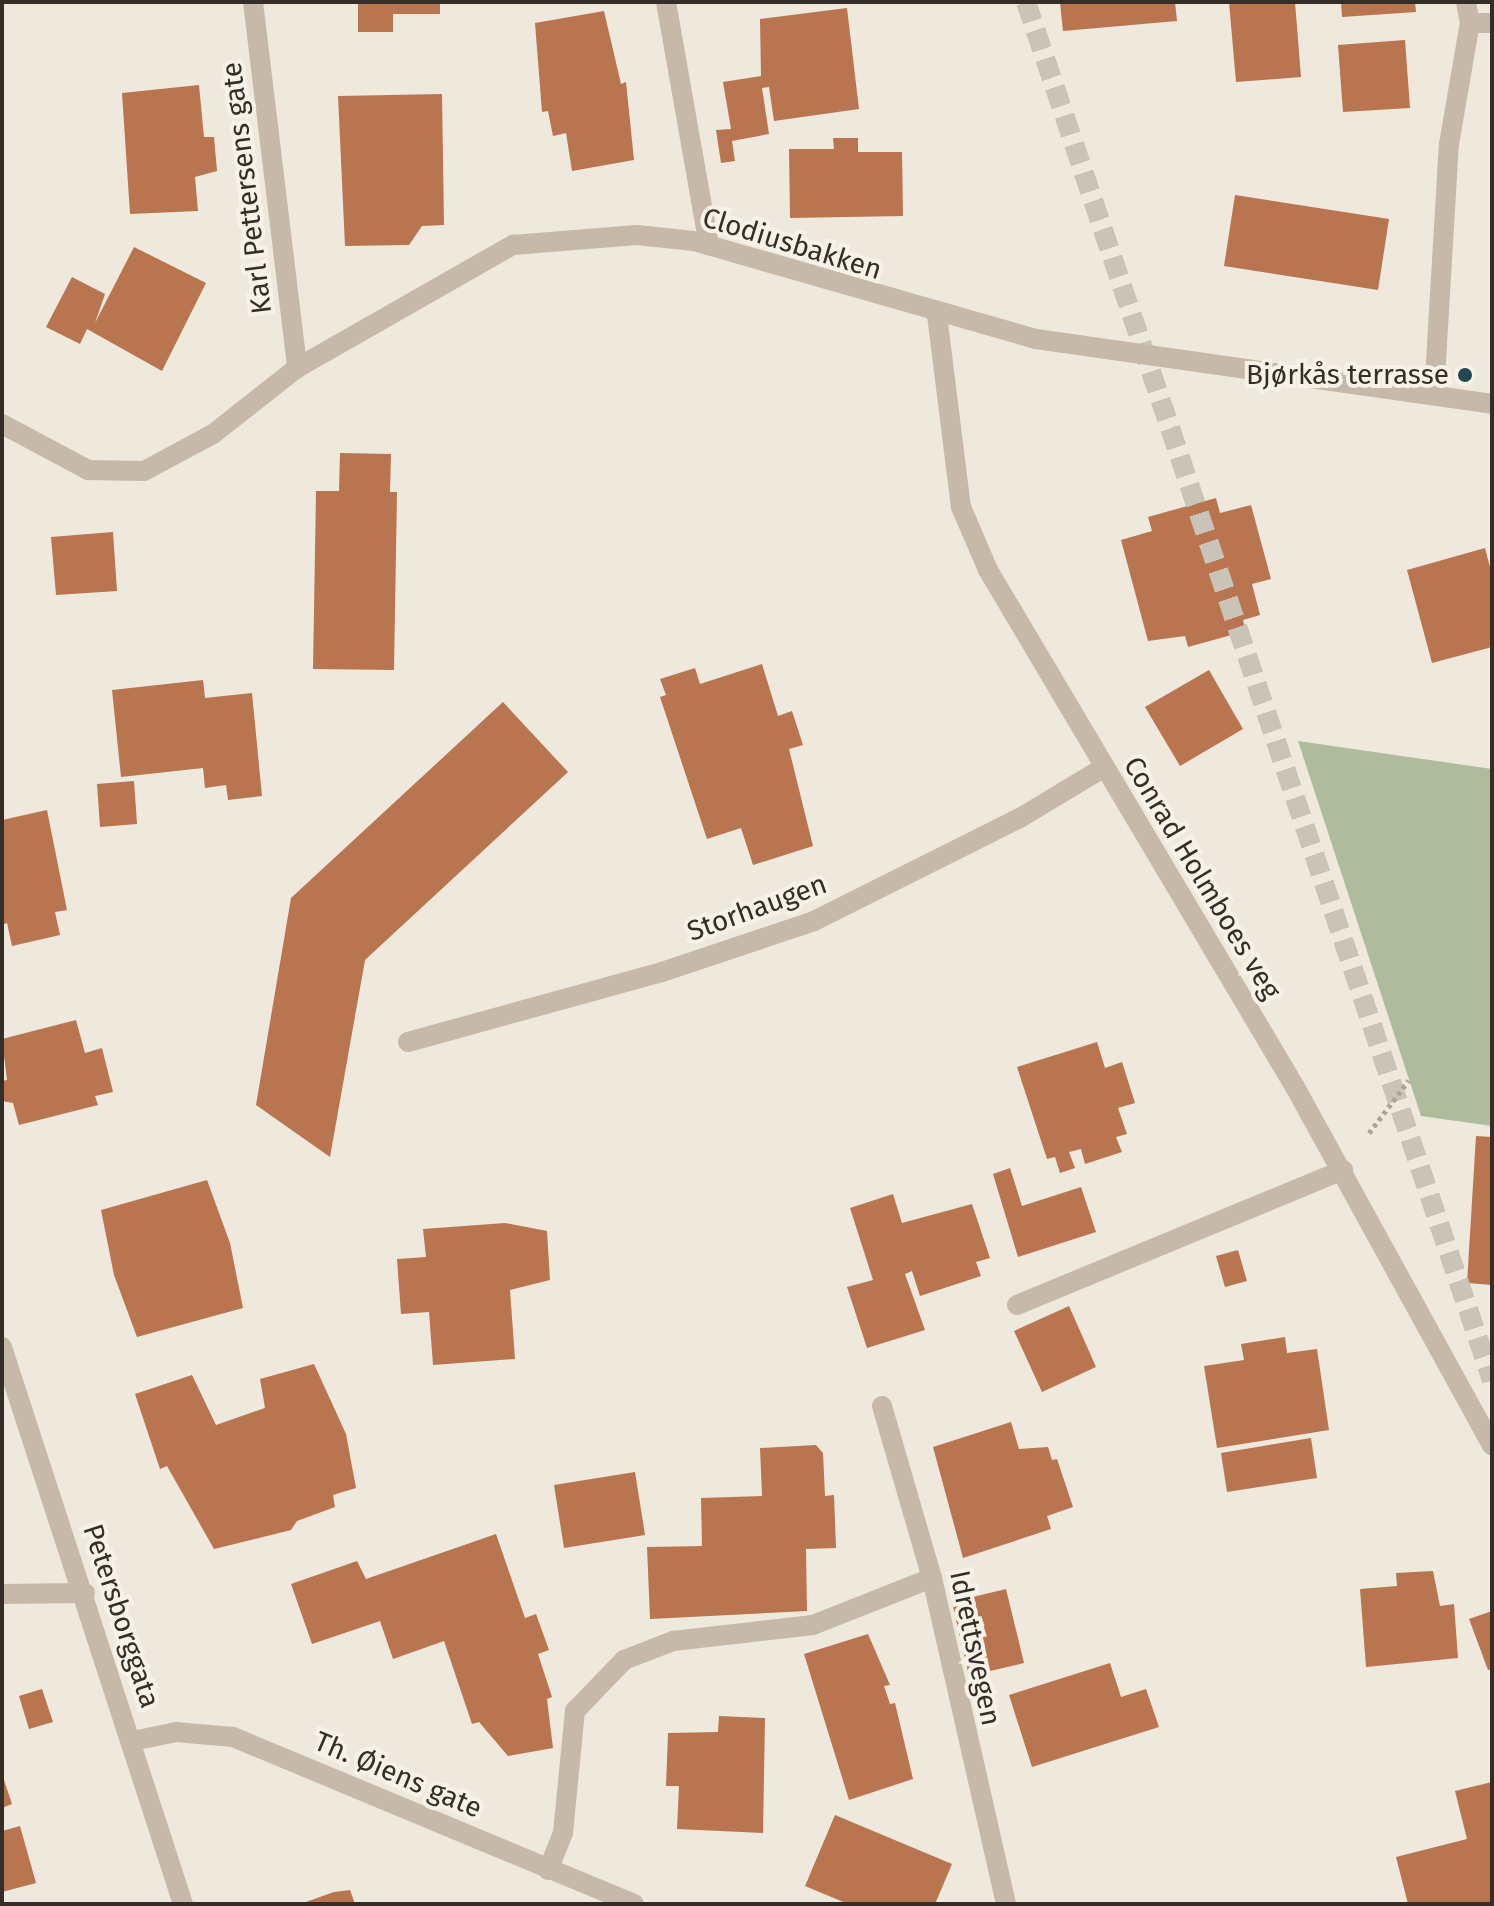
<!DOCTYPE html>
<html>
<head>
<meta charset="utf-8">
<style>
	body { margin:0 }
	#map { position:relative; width:1494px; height:1906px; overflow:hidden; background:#efe8dc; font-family:"Fira Sans",sans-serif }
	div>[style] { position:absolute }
	.green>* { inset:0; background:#aebc9d }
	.building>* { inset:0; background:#b9754f }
	.major-tunnel>* { height:20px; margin-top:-10px; transform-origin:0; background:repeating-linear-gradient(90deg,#cac3b8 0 20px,transparent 0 30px) }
	.path>* { height:5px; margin-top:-2.5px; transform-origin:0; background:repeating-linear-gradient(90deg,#b1a493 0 4px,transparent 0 8px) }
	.minor>* { height:20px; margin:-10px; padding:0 10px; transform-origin:10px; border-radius:10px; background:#c6b9a9 }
	.dots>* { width:22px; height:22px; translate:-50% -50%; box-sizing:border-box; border:4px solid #f7f2e7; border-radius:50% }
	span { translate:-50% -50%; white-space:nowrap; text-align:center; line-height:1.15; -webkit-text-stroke:8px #f7f2e7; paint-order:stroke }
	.street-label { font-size:28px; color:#342d28 }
	.poi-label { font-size:28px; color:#342d28 }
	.right { translate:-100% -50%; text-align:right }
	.frame { position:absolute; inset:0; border:4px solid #342d28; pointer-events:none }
</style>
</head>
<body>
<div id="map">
	<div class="green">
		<div style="clip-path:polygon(1298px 741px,1492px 769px,1492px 1126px,1421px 1116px)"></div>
	</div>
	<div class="building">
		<div style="clip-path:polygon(358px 2px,440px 2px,440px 14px,393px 14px,393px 32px,358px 32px)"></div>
		<div style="clip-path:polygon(1060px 2px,1175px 2px,1177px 21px,1063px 31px)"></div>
		<div style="clip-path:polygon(1229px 2px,1295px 2px,1301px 77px,1236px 82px)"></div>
		<div style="clip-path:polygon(1341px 2px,1415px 2px,1416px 12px,1342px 17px)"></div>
		<div style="clip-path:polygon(847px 8px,859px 109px,774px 121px,769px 87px,762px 88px,769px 134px,732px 141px,735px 161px,721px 163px,716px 130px,731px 129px,723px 82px,761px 76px,760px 19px)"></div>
		<div style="clip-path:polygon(604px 11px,621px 84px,626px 82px,634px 160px,572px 171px,566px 133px,553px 136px,548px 111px,542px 112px,535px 23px)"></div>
		<div style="clip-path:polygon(1405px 40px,1410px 108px,1343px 112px,1338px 45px)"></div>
		<div style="clip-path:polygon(199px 85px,204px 137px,214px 137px,217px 171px,195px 177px,198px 211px,130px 214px,122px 93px)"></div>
		<div style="clip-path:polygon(442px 94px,444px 225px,422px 226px,409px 245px,345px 246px,338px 96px)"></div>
		<div style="clip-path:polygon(833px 138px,858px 138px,858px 152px,902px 152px,903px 216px,790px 218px,789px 149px,834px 149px)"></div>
		<div style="clip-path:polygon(1235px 195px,1389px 219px,1378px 290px,1224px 266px)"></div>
		<div style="clip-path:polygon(134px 247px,206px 283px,162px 371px,87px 329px,80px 344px,46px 327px,72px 277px,105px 294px,95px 323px)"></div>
		<div style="clip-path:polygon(340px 453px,391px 454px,390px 492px,397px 492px,394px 670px,313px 669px,316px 491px,339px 491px)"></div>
		<div style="clip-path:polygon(1216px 498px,1220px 513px,1251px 505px,1271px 579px,1252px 584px,1260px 615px,1243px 620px,1246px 631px,1188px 647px,1185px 636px,1148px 641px,1121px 540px,1152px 531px,1148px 517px)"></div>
		<div style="clip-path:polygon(113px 532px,117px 591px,56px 595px,51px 537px)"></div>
		<div style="clip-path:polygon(1485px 548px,1492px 575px,1492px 647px,1432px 663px,1407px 570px)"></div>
		<div style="clip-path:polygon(762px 664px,778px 716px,792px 711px,803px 745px,789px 749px,813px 846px,753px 865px,741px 828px,707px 839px,660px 697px,666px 695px,660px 679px,695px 668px,700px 684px)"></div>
		<div style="clip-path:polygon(1209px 670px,1243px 729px,1180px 766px,1145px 707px)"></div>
		<div style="clip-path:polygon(203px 680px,205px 698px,252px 693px,262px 796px,228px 800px,226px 785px,205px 788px,203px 768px,121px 777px,112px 690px)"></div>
		<div style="clip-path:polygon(503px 702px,568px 772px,365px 960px,330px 1157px,256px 1105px,291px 898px)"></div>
		<div style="clip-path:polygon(134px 781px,137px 824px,100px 827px,97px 784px)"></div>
		<div style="clip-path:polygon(47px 810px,67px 910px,55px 912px,60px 935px,12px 946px,7px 923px,2px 925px,2px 820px)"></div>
		<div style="clip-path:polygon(76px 1020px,85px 1053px,102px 1048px,113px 1092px,95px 1096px,98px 1105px,19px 1125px,13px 1103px,2px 1101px,2px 1081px,7px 1080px,2px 1039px)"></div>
		<div style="clip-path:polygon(1097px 1042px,1105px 1068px,1122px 1062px,1135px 1103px,1118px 1108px,1127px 1134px,1116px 1137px,1122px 1152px,1085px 1164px,1081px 1149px,1069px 1152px,1075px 1168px,1060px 1173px,1055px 1157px,1047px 1159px,1017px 1067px)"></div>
		<div style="clip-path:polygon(1476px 1136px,1492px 1137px,1492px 1285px,1467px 1283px)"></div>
		<div style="clip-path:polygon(1010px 1168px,1022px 1206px,1081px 1187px,1096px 1232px,1018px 1257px,993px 1174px)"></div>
		<div style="clip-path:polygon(207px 1180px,230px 1243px,243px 1308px,137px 1337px,114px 1275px,101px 1210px)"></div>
		<div style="clip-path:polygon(893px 1194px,902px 1223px,972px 1204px,990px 1258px,976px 1262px,981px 1276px,920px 1296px,912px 1271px,905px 1274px,925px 1330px,867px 1348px,847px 1287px,873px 1280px,850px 1208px)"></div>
		<div style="clip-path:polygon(505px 1223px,547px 1231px,550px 1280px,510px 1290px,515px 1359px,433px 1365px,429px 1312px,401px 1314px,397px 1259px,426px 1257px,423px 1229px)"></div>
		<div style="clip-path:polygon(1238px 1250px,1247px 1281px,1225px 1287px,1216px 1256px)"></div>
		<div style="clip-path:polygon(1069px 1306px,1096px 1367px,1042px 1392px,1014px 1331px)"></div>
		<div style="clip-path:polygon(1285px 1337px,1287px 1353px,1317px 1349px,1329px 1430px,1217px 1448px,1204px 1366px,1244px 1360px,1241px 1344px)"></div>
		<div style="clip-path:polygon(314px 1364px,346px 1434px,356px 1488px,333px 1495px,335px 1507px,297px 1521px,291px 1530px,214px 1549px,167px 1466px,160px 1469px,135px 1394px,192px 1375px,216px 1425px,265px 1408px,260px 1379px)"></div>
		<div style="clip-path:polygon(1011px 1422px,1019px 1449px,1048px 1447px,1052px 1460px,1057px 1459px,1073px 1507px,1047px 1516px,1051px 1529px,963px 1558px,933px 1447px)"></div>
		<div style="clip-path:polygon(1311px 1438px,1317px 1478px,1227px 1492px,1221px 1453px)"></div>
		<div style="clip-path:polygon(816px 1445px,823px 1453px,825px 1496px,834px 1495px,836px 1548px,806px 1549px,807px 1611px,650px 1619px,647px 1547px,702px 1546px,701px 1498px,762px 1496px,760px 1448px)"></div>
		<div style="clip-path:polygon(635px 1472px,645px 1535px,564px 1548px,554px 1485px)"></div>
		<div style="clip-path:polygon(496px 1534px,525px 1618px,536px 1614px,549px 1650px,538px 1654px,552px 1697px,547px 1699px,553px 1748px,508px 1756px,479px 1722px,472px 1724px,444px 1641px,393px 1659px,380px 1621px,312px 1644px,291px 1584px,357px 1561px,366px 1579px)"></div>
		<div style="clip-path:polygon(1433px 1571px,1440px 1606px,1454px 1604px,1458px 1658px,1366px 1667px,1360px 1589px,1397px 1586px,1396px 1573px)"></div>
		<div style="clip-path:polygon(1006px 1589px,1024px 1663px,969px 1676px,952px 1602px)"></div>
		<div style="clip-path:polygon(1492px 1611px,1492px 1669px,1488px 1670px,1469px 1619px)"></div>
		<div style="clip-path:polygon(868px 1634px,890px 1685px,884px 1686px,890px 1704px,895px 1703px,913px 1779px,849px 1800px,804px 1654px)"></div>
		<div style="clip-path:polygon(1110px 1663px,1121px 1697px,1146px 1689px,1159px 1727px,1032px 1767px,1009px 1695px)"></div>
		<div style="clip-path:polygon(42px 1689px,53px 1722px,29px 1729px,19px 1696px)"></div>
		<div style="clip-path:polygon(719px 1716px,765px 1718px,763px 1833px,677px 1829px,679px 1786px,666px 1786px,668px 1733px,718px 1732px)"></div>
		<div style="clip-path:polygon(2px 1774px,12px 1804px,2px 1808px)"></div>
		<div style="clip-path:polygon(1492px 1782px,1492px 1904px,1408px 1904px,1396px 1857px,1467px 1839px,1455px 1791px)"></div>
		<div style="clip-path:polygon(835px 1815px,952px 1864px,935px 1904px,848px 1904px,805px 1886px)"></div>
		<div style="clip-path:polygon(20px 1826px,36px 1883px,2px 1892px,2px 1831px)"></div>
		<div style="clip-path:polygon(350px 1890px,355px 1904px,300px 1904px,334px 1892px)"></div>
	</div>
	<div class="major-tunnel">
		<div style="left:1026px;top:2px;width:1455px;rotate:71.32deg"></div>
	</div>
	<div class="path">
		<div style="left:1369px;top:1133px;width:66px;rotate:-53deg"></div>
	</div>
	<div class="minor">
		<div style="left:253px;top:2px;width:369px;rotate:83.1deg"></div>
		<div style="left:666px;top:2px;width:247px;rotate:80deg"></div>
		<div style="left:1470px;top:23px;width:22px"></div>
		<div style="left:937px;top:315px;width:193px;rotate:82.9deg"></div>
		<div style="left:961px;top:507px;width:69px;rotate:66.8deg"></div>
		<div style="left:988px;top:570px;width:601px;rotate:59.3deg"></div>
		<div style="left:1295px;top:1087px;width:409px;rotate:61.2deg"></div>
		<div style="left:1434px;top:395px;width:251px;rotate:-86.6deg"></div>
		<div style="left:1449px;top:144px;width:123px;rotate:-80.2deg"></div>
		<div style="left:1470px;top:23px;width:21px;rotate:-101deg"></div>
		<div style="left:2px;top:424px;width:98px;rotate:28.1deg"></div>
		<div style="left:88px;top:470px;width:56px;rotate:1deg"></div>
		<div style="left:144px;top:471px;width:78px;rotate:-28.2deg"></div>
		<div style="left:213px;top:434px;width:107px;rotate:-38.2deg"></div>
		<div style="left:297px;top:368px;width:249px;rotate:-29.7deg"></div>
		<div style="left:513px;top:245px;width:124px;rotate:-4.6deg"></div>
		<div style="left:637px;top:235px;width:57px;rotate:6deg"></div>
		<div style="left:694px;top:241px;width:356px;rotate:16deg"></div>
		<div style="left:1036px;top:339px;width:461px;rotate:8.1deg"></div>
		<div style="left:408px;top:1042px;width:263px;rotate:-15.4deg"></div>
		<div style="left:662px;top:972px;width:160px;rotate:-18.5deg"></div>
		<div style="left:814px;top:921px;width:230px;rotate:-26.6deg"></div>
		<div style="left:1020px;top:818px;width:97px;rotate:-31.1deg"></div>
		<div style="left:1017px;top:1305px;width:353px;rotate:-22.5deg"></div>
		<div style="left:2px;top:1347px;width:586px;rotate:72deg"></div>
		<div style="left:882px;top:1406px;width:179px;rotate:73.8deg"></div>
		<div style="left:932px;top:1578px;width:334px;rotate:77.2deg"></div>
		<div style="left:2px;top:1594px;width:83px;rotate:-0.7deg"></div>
		<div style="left:133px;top:1741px;width:44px;rotate:-11.8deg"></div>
		<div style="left:176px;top:1732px;width:57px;rotate:5deg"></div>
		<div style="left:233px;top:1737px;width:434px;rotate:22.6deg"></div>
		<div style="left:548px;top:1870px;width:40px;rotate:-68deg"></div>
		<div style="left:563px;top:1833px;width:123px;rotate:-84.4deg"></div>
		<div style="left:575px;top:1711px;width:71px;rotate:-46.1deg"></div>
		<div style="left:624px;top:1660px;width:53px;rotate:-21.2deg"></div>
		<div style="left:673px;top:1641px;width:141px;rotate:-6.5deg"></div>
		<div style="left:813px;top:1625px;width:128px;rotate:-21.6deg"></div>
	</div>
	<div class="dots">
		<div style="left:1465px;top:375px;background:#224851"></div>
	</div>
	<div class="street-label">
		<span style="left:247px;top:188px;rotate:-97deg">Karl Pettersens gate</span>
		<span style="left:792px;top:244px;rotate:17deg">Clodiusbakken</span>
		<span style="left:1202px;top:878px;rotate:59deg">Conrad Holmboes veg</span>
		<span style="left:757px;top:908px;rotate:-20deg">Storhaugen</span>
		<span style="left:121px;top:1616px;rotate:72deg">Petersborggata</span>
		<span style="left:975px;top:1648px;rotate:78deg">Idrettsvegen</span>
		<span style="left:398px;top:1775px;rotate:23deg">Th. Øiens gate</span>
	</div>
	<div class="poi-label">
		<span class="right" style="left:1449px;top:375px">Bjørkås terrasse</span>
	</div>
	<div class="frame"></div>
</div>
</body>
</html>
